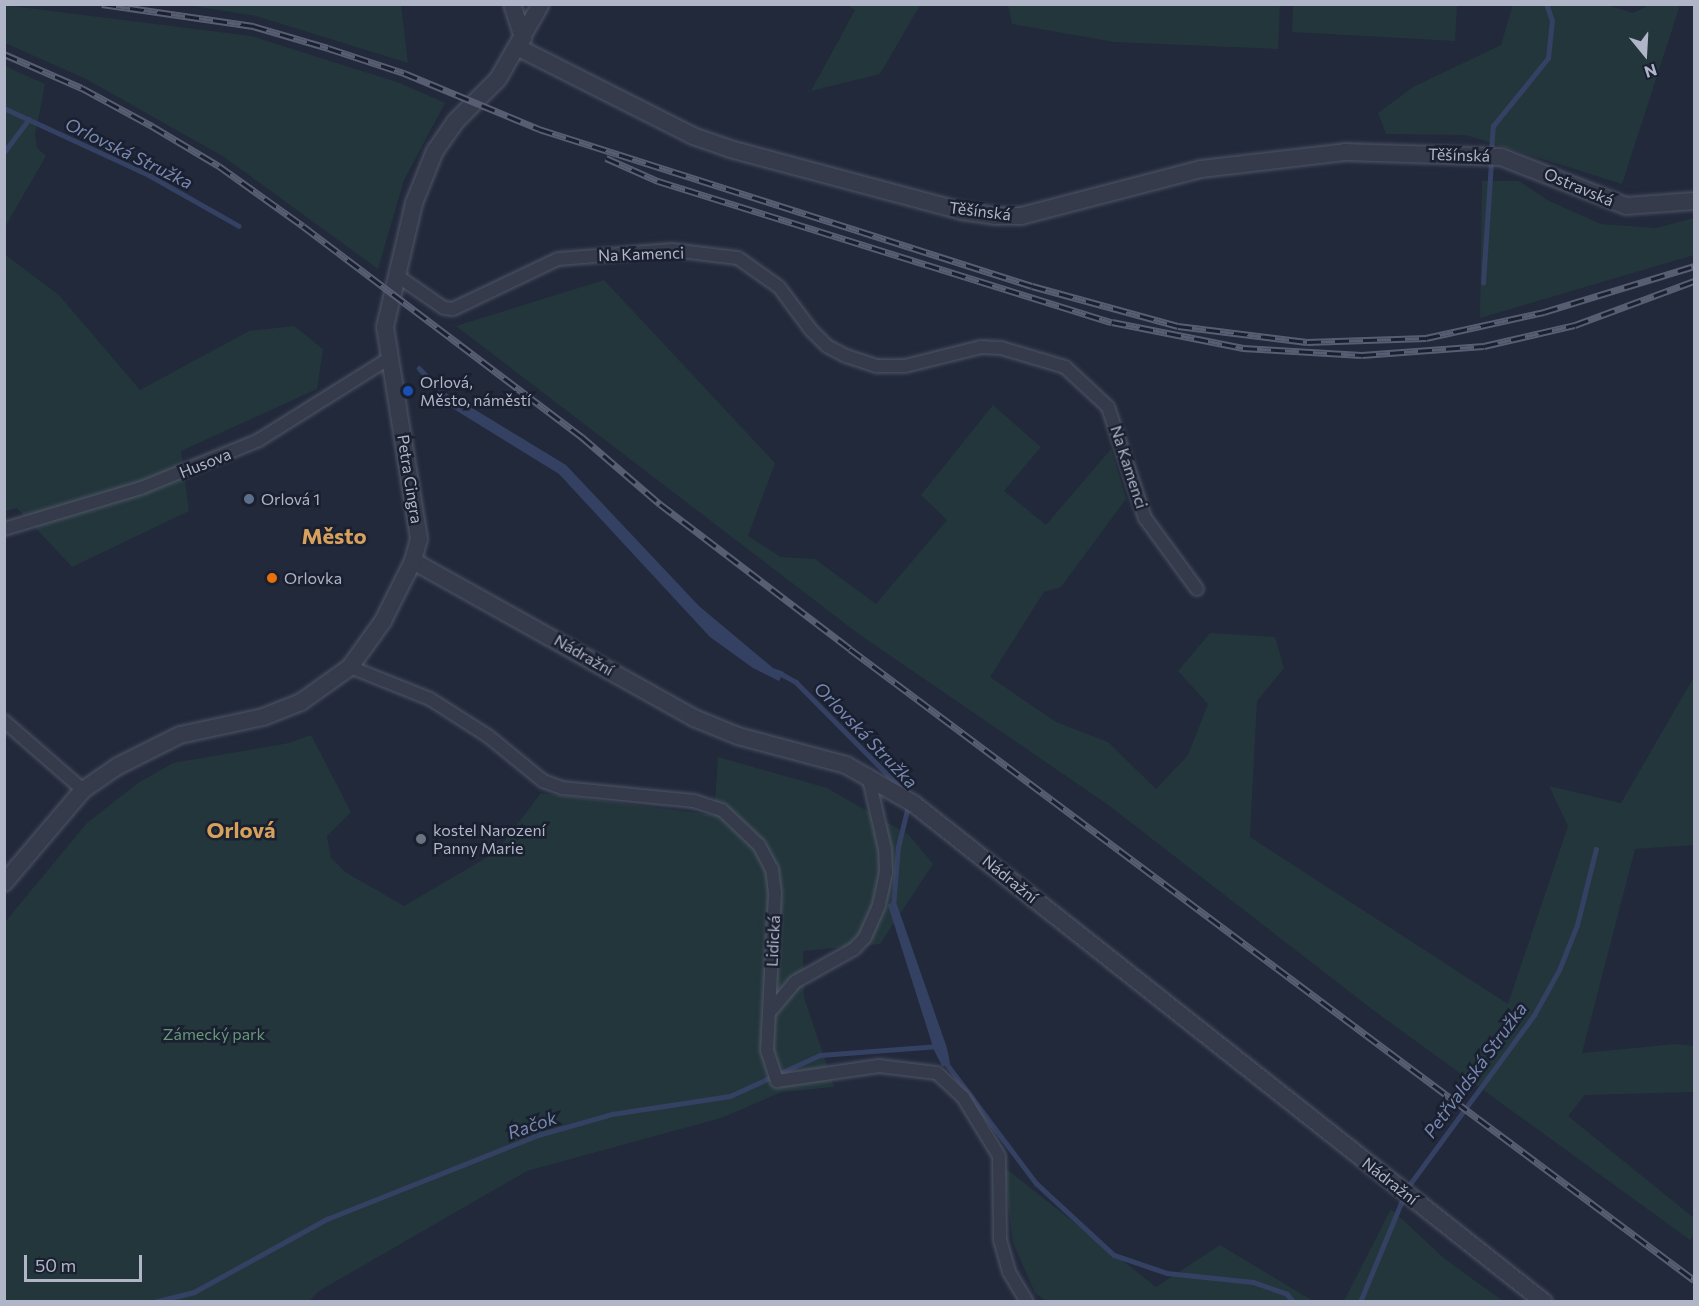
<!DOCTYPE html>
<html>
<head>
<meta charset="utf-8">
<style>
	body { margin:0 }
	#map { position:relative; width:1699px; height:1306px; overflow:hidden; background:#21293b; font-family:Commissioner,sans-serif }
	div>[style] { position:absolute }
	.green>* { inset:0; background:#23363c }
	.water>* { inset:0; background:#354162 }
	.stream>* { height:4.5px; margin:-2.25px; padding:0 2.25px; transform-origin:2.25px; border-radius:2.25px; background:#354162 }
	.roads { filter:drop-shadow(0 0 2px #505666) drop-shadow(0 0 2px #505666) }
	.minor>* { height:12px; margin:-6px; padding:0 6px; transform-origin:6px; border-radius:6px; background:#353b4b }
	.tertiary>* { height:16px; margin:-8px; padding:0 8px; transform-origin:8px; border-radius:8px; background:#353b4b }
	.rail>* { height:7px; margin-top:-3.5px; transform-origin:0; background:repeating-linear-gradient(90deg,#1a2030 0 14px,#575e72 0 28px); box-sizing:border-box; border-block:2px solid #575e72 }
	.dots>* { width:16px; height:16px; translate:-50% -50%; box-sizing:border-box; border:3px solid #1a2030; border-radius:50% }
	span { translate:-50% -50%; white-space:nowrap; text-align:center; line-height:1.15; -webkit-text-stroke:5px #1a2030; paint-order:stroke }
	.street-label { font-size:16px; color:#b0b6c7 }
	.poi-label { font-size:16px; color:#b0b6c7 }
	.left { translate:0 -50%; text-align:left }
	.park-label { font-size:16px; color:#679879 }
	.water-label { font-size:18px; color:#7788b0; font-style:italic }
	.district-label { font-size:22px; color:#d6a15c; font-weight:700 }
	.frame { position:absolute; inset:0; border:6px solid #b0b6c7; pointer-events:none }
	.north { position:absolute; left:1615px; top:24px; width:60px; height:60px; -webkit-text-stroke:4px #1a2030; paint-order:stroke; rotate:162deg; font-size:16px; font-weight:700; line-height:24px; text-align:center; color:#b0b6c7 }
	.north::after { content:''; display:block; margin:auto; width:21px; height:27px; background:#b0b6c7; clip-path:polygon(50% 0,100% 100%,50% 72%,0 100%) }
	.scale { position:absolute; left:24px; top:1255px; width:118px; height:27px; box-sizing:border-box; border:3px solid #b0b6c7; border-top:0; padding-left:8px; font-size:18px; line-height:21px; white-space:nowrap; color:#b0b6c7; -webkit-text-stroke:4px #1a2030; paint-order:stroke }
</style>
</head>
<body>
<div id="map">
	<div class="green">
		<div style="clip-path:polygon(1513px 4px,1607px 5px,1633px 13px,1650px 5px,1680px 5px,1622px 184px,1466px 135px,1386px 134px,1378px 113px,1413px 87px,1501px 45px)"></div>
		<div style="clip-path:polygon(4px 5px,251px 36px,400px 83px,445px 103px,404px 180px,378px 269px,224px 157px,86px 79px,5px 43px)"></div>
		<div style="clip-path:polygon(187px 5px,401px 5px,408px 63px,256px 16px)"></div>
		<div style="clip-path:polygon(847px 5px,920px 5px,880px 74px,811px 91px,855px 10px)"></div>
		<div style="clip-path:polygon(1008px 5px,1280px 5px,1278px 49px,1114px 42px,1012px 24px)"></div>
		<div style="clip-path:polygon(1293px 5px,1457px 5px,1455px 41px,1292px 32px)"></div>
		<div style="clip-path:polygon(5px 66px,45px 84px,35px 135px,37px 148px,46px 156px,5px 227px)"></div>
		<div style="clip-path:polygon(1482px 181px,1519px 181px,1549px 201px,1601px 224px,1656px 228px,1694px 218px,1694px 255px,1480px 318px)"></div>
		<div style="clip-path:polygon(4px 254px,59px 295px,140px 390px,249px 331px,294px 326px,323px 349px,317px 389px,181px 451px,189px 511px,72px 567px,17px 508px,5px 511px)"></div>
		<div style="clip-path:polygon(604px 280px,775px 463px,748px 536px,781px 557px,815px 559px,876px 604px,947px 520px,921px 495px,993px 405px,1041px 447px,1004px 491px,1046px 525px,1111px 449px,1126px 499px,1061px 587px,1044px 592px,990px 677px,1056px 722px,1108px 742px,1156px 789px,1188px 755px,1208px 704px,1178px 671px,1210px 633px,1275px 637px,1284px 668px,1257px 701px,1250px 837px,1508px 1004px,1568px 826px,1549px 786px,1621px 803px,1694px 677px,1694px 845px,1635px 849px,1582px 1053px,1675px 1044px,1694px 1046px,1694px 1092px,1585px 1095px,1568px 1116px,1694px 1218px,1694px 1235px,1690px 1240px,1373px 1010px,1107px 804px,860px 635px,456px 326px)"></div>
		<div style="clip-path:polygon(311px 735px,351px 812px,327px 836px,331px 858px,345px 872px,404px 906px,496px 852px,541px 793px,714px 815px,718px 757px,827px 788px,909px 835px,933px 864px,880px 944px,803px 951px,804px 997px,834px 1087px,782px 1092px,721px 1118px,527px 1171px,319px 1291px,309px 1301px,5px 1302px,5px 922px,87px 823px,138px 783px,173px 763px,289px 743px)"></div>
		<div style="clip-path:polygon(1004px 1167px,1156px 1287px,1220px 1245px,1313px 1301px,1046px 1301px,1035px 1293px,1013px 1243px)"></div>
		<div style="clip-path:polygon(1391px 1209px,1445px 1259px,1503px 1301px,1344px 1301px)"></div>
	</div>
	<div class="water">
		<div style="clip-path:polygon(451px 395px,566px 465px,699px 606px,773px 668px,784px 672px,779px 681px,753px 668px,710px 637px,559px 474px,444px 403px)"></div>
		<div style="clip-path:polygon(892px 902px,896px 902px,947px 1048px,950px 1063px,946px 1066px,942px 1066px,934px 1050px,888px 905px)"></div>
	</div>
	<div class="stream">
		<div style="left:4px;top:108px;width:160px;rotate:24.8deg"></div>
		<div style="left:149px;top:175px;width:103px;rotate:29.5deg"></div>
		<div style="left:4px;top:152px;width:41px;rotate:-52.9deg"></div>
		<div style="left:1491px;top:152px;width:26px;rotate:-86deg"></div>
		<div style="left:1493px;top:126px;width:87px;rotate:-51deg"></div>
		<div style="left:1548px;top:58px;width:37px;rotate:-84deg"></div>
		<div style="left:1552px;top:21px;width:18px;rotate:-109deg"></div>
		<div style="left:1483px;top:283px;width:122px;rotate:-86.2deg"></div>
		<div style="left:419px;top:368px;width:46px;rotate:45.9deg"></div>
		<div style="left:778px;top:672px;width:21px;rotate:29deg"></div>
		<div style="left:796px;top:682px;width:148px;rotate:45.3deg"></div>
		<div style="left:893px;top:907px;width:60px;rotate:-85.2deg"></div>
		<div style="left:898px;top:847px;width:42px;rotate:-76.3deg"></div>
		<div style="left:944px;top:1060px;width:154px;rotate:53.2deg"></div>
		<div style="left:1036px;top:1183px;width:106px;rotate:42.7deg"></div>
		<div style="left:1114px;top:1255px;width:56px;rotate:18.8deg"></div>
		<div style="left:1167px;top:1273px;width:86px;rotate:6deg"></div>
		<div style="left:1253px;top:1282px;width:36px;rotate:19deg"></div>
		<div style="left:1287px;top:1294px;width:11px;rotate:49deg"></div>
		<div style="left:1407px;top:1188px;width:215px;rotate:-53.7deg"></div>
		<div style="left:1534px;top:1015px;width:51px;rotate:-60.9deg"></div>
		<div style="left:1559px;top:970px;width:48px;rotate:-68.2deg"></div>
		<div style="left:1577px;top:925px;width:78px;rotate:-76deg"></div>
		<div style="left:154px;top:1302px;width:41px;rotate:-14deg"></div>
		<div style="left:194px;top:1292px;width:152px;rotate:-28.8deg"></div>
		<div style="left:327px;top:1219px;width:227px;rotate:-21.7deg"></div>
		<div style="left:538px;top:1135px;width:77px;rotate:-15.8deg"></div>
		<div style="left:612px;top:1114px;width:119px;rotate:-8.7deg"></div>
		<div style="left:730px;top:1096px;width:99px;rotate:-24.5deg"></div>
		<div style="left:820px;top:1055px;width:119px;rotate:-4.3deg"></div>
		<div style="left:1360px;top:1302px;width:115px;rotate:-67.5deg"></div>
	</div>
	<div class="roads">
		<div class="minor">
			<div style="left:396px;top:275px;width:58px;rotate:34.5deg"></div>
			<div style="left:444px;top:308px;width:9px;rotate:6deg"></div>
			<div style="left:453px;top:309px;width:116px;rotate:-25.5deg"></div>
			<div style="left:558px;top:259px;width:114px;rotate:-4.5deg"></div>
			<div style="left:672px;top:250px;width:66px;rotate:6.9deg"></div>
			<div style="left:738px;top:258px;width:50px;rotate:35.3deg"></div>
			<div style="left:779px;top:287px;width:54px;rotate:53.3deg"></div>
			<div style="left:811px;top:330px;width:23px;rotate:45deg"></div>
			<div style="left:827px;top:346px;width:21px;rotate:28deg"></div>
			<div style="left:846px;top:356px;width:33px;rotate:18deg"></div>
			<div style="left:877px;top:366px;width:28px"></div>
			<div style="left:905px;top:366px;width:78px;rotate:-14deg"></div>
			<div style="left:981px;top:347px;width:20px;rotate:3deg"></div>
			<div style="left:1001px;top:348px;width:67px;rotate:16.5deg"></div>
			<div style="left:1065px;top:367px;width:59px;rotate:42.9deg"></div>
			<div style="left:1108px;top:407px;width:117px;rotate:71.6deg"></div>
			<div style="left:1145px;top:518px;width:88px;rotate:53.8deg"></div>
			<div style="left:4px;top:529px;width:143px;rotate:-16.7deg"></div>
			<div style="left:141px;top:488px;width:127px;rotate:-22.1deg"></div>
			<div style="left:259px;top:440px;width:152px;rotate:-32.1deg"></div>
			<div style="left:350px;top:667px;width:86px;rotate:21.8deg"></div>
			<div style="left:430px;top:699px;width:69px;rotate:32.5deg"></div>
			<div style="left:488px;top:736px;width:71px;rotate:39.3deg"></div>
			<div style="left:543px;top:781px;width:20px;rotate:20deg"></div>
			<div style="left:562px;top:788px;width:133px;rotate:5.6deg"></div>
			<div style="left:694px;top:801px;width:29px;rotate:18deg"></div>
			<div style="left:722px;top:810px;width:51px;rotate:43.4deg"></div>
			<div style="left:759px;top:845px;width:27px;rotate:62deg"></div>
			<div style="left:772px;top:869px;width:24px;rotate:83deg"></div>
			<div style="left:775px;top:893px;width:157px;rotate:92.9deg"></div>
			<div style="left:767px;top:1050px;width:33px;rotate:72deg"></div>
			<div style="left:777px;top:1081px;width:103px;rotate:-8.4deg"></div>
			<div style="left:879px;top:1066px;width:58px;rotate:6.9deg"></div>
			<div style="left:937px;top:1073px;width:35px;rotate:43deg"></div>
			<div style="left:963px;top:1097px;width:69px;rotate:58.6deg"></div>
			<div style="left:999px;top:1156px;width:84px;rotate:89.3deg"></div>
			<div style="left:1000px;top:1240px;width:33px;rotate:74deg"></div>
			<div style="left:1009px;top:1272px;width:35px;rotate:59deg"></div>
			<div style="left:4px;top:721px;width:105px;rotate:41.1deg"></div>
			<div style="left:769px;top:1013px;width:40px;rotate:-50deg"></div>
			<div style="left:795px;top:982px;width:68px;rotate:-29.2deg"></div>
			<div style="left:854px;top:949px;width:16px;rotate:-47deg"></div>
			<div style="left:865px;top:937px;width:35px;rotate:-66deg"></div>
			<div style="left:879px;top:905px;width:33px;rotate:-78deg"></div>
			<div style="left:886px;top:873px;width:24px;rotate:-92deg"></div>
			<div style="left:885px;top:849px;width:76px;rotate:-102.9deg"></div>
		</div>
		<div class="tertiary">
			<div style="left:512px;top:4px;width:36px;rotate:72deg"></div>
			<div style="left:519px;top:48px;width:195px;rotate:26.8deg"></div>
			<div style="left:693px;top:136px;width:39px;rotate:19deg"></div>
			<div style="left:730px;top:149px;width:239px;rotate:15deg"></div>
			<div style="left:961px;top:211px;width:34px;rotate:8deg"></div>
			<div style="left:995px;top:216px;width:26px"></div>
			<div style="left:1021px;top:216px;width:186px;rotate:-14.6deg"></div>
			<div style="left:1201px;top:169px;width:145px;rotate:-6.7deg"></div>
			<div style="left:1345px;top:152px;width:156px;rotate:1.8deg"></div>
			<div style="left:1501px;top:157px;width:134px;rotate:21.4deg"></div>
			<div style="left:1626px;top:206px;width:68px;rotate:-4.2deg"></div>
			<div style="left:413px;top:561px;width:322px;rotate:29.2deg"></div>
			<div style="left:694px;top:718px;width:48px;rotate:22.2deg"></div>
			<div style="left:738px;top:736px;width:112px;rotate:15deg"></div>
			<div style="left:846px;top:765px;width:78px;rotate:29.8deg"></div>
			<div style="left:914px;top:804px;width:803px;rotate:38.33deg"></div>
			<div style="left:4px;top:883px;width:122px;rotate:-49.7deg"></div>
			<div style="left:83px;top:790px;width:42px;rotate:-34.4deg"></div>
			<div style="left:118px;top:766px;width:69px;rotate:-26.6deg"></div>
			<div style="left:180px;top:735px;width:85px;rotate:-12.2deg"></div>
			<div style="left:263px;top:717px;width:41px;rotate:-21.5deg"></div>
			<div style="left:301px;top:702px;width:60px;rotate:-35.5deg"></div>
			<div style="left:350px;top:667px;width:57px;rotate:-54.3deg"></div>
			<div style="left:383px;top:621px;width:67px;rotate:-63.4deg"></div>
			<div style="left:413px;top:561px;width:23px;rotate:-75deg"></div>
			<div style="left:419px;top:539px;width:215px;rotate:-99.1deg"></div>
			<div style="left:385px;top:327px;width:127px;rotate:-76.8deg"></div>
			<div style="left:414px;top:203px;width:56px;rotate:-68deg"></div>
			<div style="left:435px;top:151px;width:35px;rotate:-55deg"></div>
			<div style="left:455px;top:122px;width:61px;rotate:-45deg"></div>
			<div style="left:498px;top:79px;width:86px;rotate:-60.2deg"></div>
		</div>
	</div>
	<div class="rail">
		<div style="left:102px;top:4px;width:153px;rotate:8.3deg"></div>
		<div style="left:253px;top:26px;width:78px;rotate:16.3deg"></div>
		<div style="left:328px;top:48px;width:80px;rotate:18.2deg"></div>
		<div style="left:404px;top:73px;width:146px;rotate:22.5deg"></div>
		<div style="left:539px;top:129px;width:517px;rotate:17.66deg"></div>
		<div style="left:1032px;top:286px;width:151px;rotate:15.3deg"></div>
		<div style="left:1178px;top:326px;width:130px;rotate:7.1deg"></div>
		<div style="left:1307px;top:342px;width:119px;rotate:-1.9deg"></div>
		<div style="left:1426px;top:338px;width:121px;rotate:-12.4deg"></div>
		<div style="left:1544px;top:312px;width:157px;rotate:-17deg"></div>
		<div style="left:4px;top:54px;width:85px;rotate:23.6deg"></div>
		<div style="left:82px;top:88px;width:80px;rotate:28.5deg"></div>
		<div style="left:152px;top:126px;width:78px;rotate:30.8deg"></div>
		<div style="left:219px;top:166px;width:103px;rotate:35.5deg"></div>
		<div style="left:303px;top:226px;width:350px;rotate:37.1deg"></div>
		<div style="left:582px;top:437px;width:103px;rotate:40.7deg"></div>
		<div style="left:660px;top:504px;width:239px;rotate:37.3deg"></div>
		<div style="left:850px;top:649px;width:1054px;rotate:36.78deg"></div>
		<div style="left:606px;top:158px;width:57px;rotate:23.9deg"></div>
		<div style="left:658px;top:181px;width:475px;rotate:17.3deg"></div>
		<div style="left:1112px;top:322px;width:134px;rotate:11.2deg"></div>
		<div style="left:1243px;top:348px;width:119px;rotate:3.4deg"></div>
		<div style="left:1362px;top:355px;width:122px;rotate:-4.2deg"></div>
		<div style="left:1484px;top:346px;width:93px;rotate:-13deg"></div>
		<div style="left:1575px;top:325px;width:127px;rotate:-20.3deg"></div>
	</div>
	<div class="dots">
		<div style="left:408px;top:391px;background:#1a4fb4"></div>
		<div style="left:249px;top:499px;background:#5c6f8a"></div>
		<div style="left:272px;top:578px;background:#e8710a"></div>
		<div style="left:421px;top:839px;background:#6b7280"></div>
	</div>
	<div class="street-label">
		<span style="left:1459px;top:155px;rotate:2deg">Těšínská</span>
		<span style="left:1579px;top:187px;rotate:23deg">Ostravská</span>
		<span style="left:980px;top:211px;rotate:7deg">Těšínská</span>
		<span style="left:641px;top:254px;rotate:-2deg">Na Kamenci</span>
		<span style="left:205px;top:463px;rotate:-22deg">Husova</span>
		<span style="left:1129px;top:467px;rotate:72deg">Na Kamenci</span>
		<span style="left:410px;top:479px;rotate:81deg">Petra Cingra</span>
		<span style="left:584px;top:655px;rotate:30deg">Nádražní</span>
		<span style="left:1010px;top:879px;rotate:39deg">Nádražní</span>
		<span style="left:773px;top:941px;rotate:-87deg">Lidická</span>
		<span style="left:1390px;top:1181px;rotate:38deg">Nádražní</span>
	</div>
	<div class="poi-label">
		<span class="left" style="left:420px;top:391px">Orlová,<br>Město, náměstí</span>
		<span class="left" style="left:261px;top:499px">Orlová 1</span>
		<span class="left" style="left:284px;top:578px">Orlovka</span>
		<span class="left" style="left:433px;top:839px">kostel Narození<br>Panny Marie</span>
	</div>
	<div class="park-label">
		<span style="left:214px;top:1034px">Zámecký park</span>
	</div>
	<div class="water-label">
		<span style="left:129px;top:153px;rotate:26deg">Orlovská Stružka</span>
		<span style="left:866px;top:735px;rotate:46deg">Orlovská Stružka</span>
		<span style="left:1475px;top:1070px;rotate:-54deg">Petřvaldská Stružka</span>
		<span style="left:532px;top:1125px;rotate:-19deg">Račok</span>
	</div>
	<div class="district-label">
		<span style="left:334px;top:536px">Město</span>
		<span style="left:241px;top:830px">Orlová</span>
	</div>
	<div class="frame"></div>
	<div class="north">N</div>
	<div class="scale">50 m</div>
</div>
</body>
</html>
